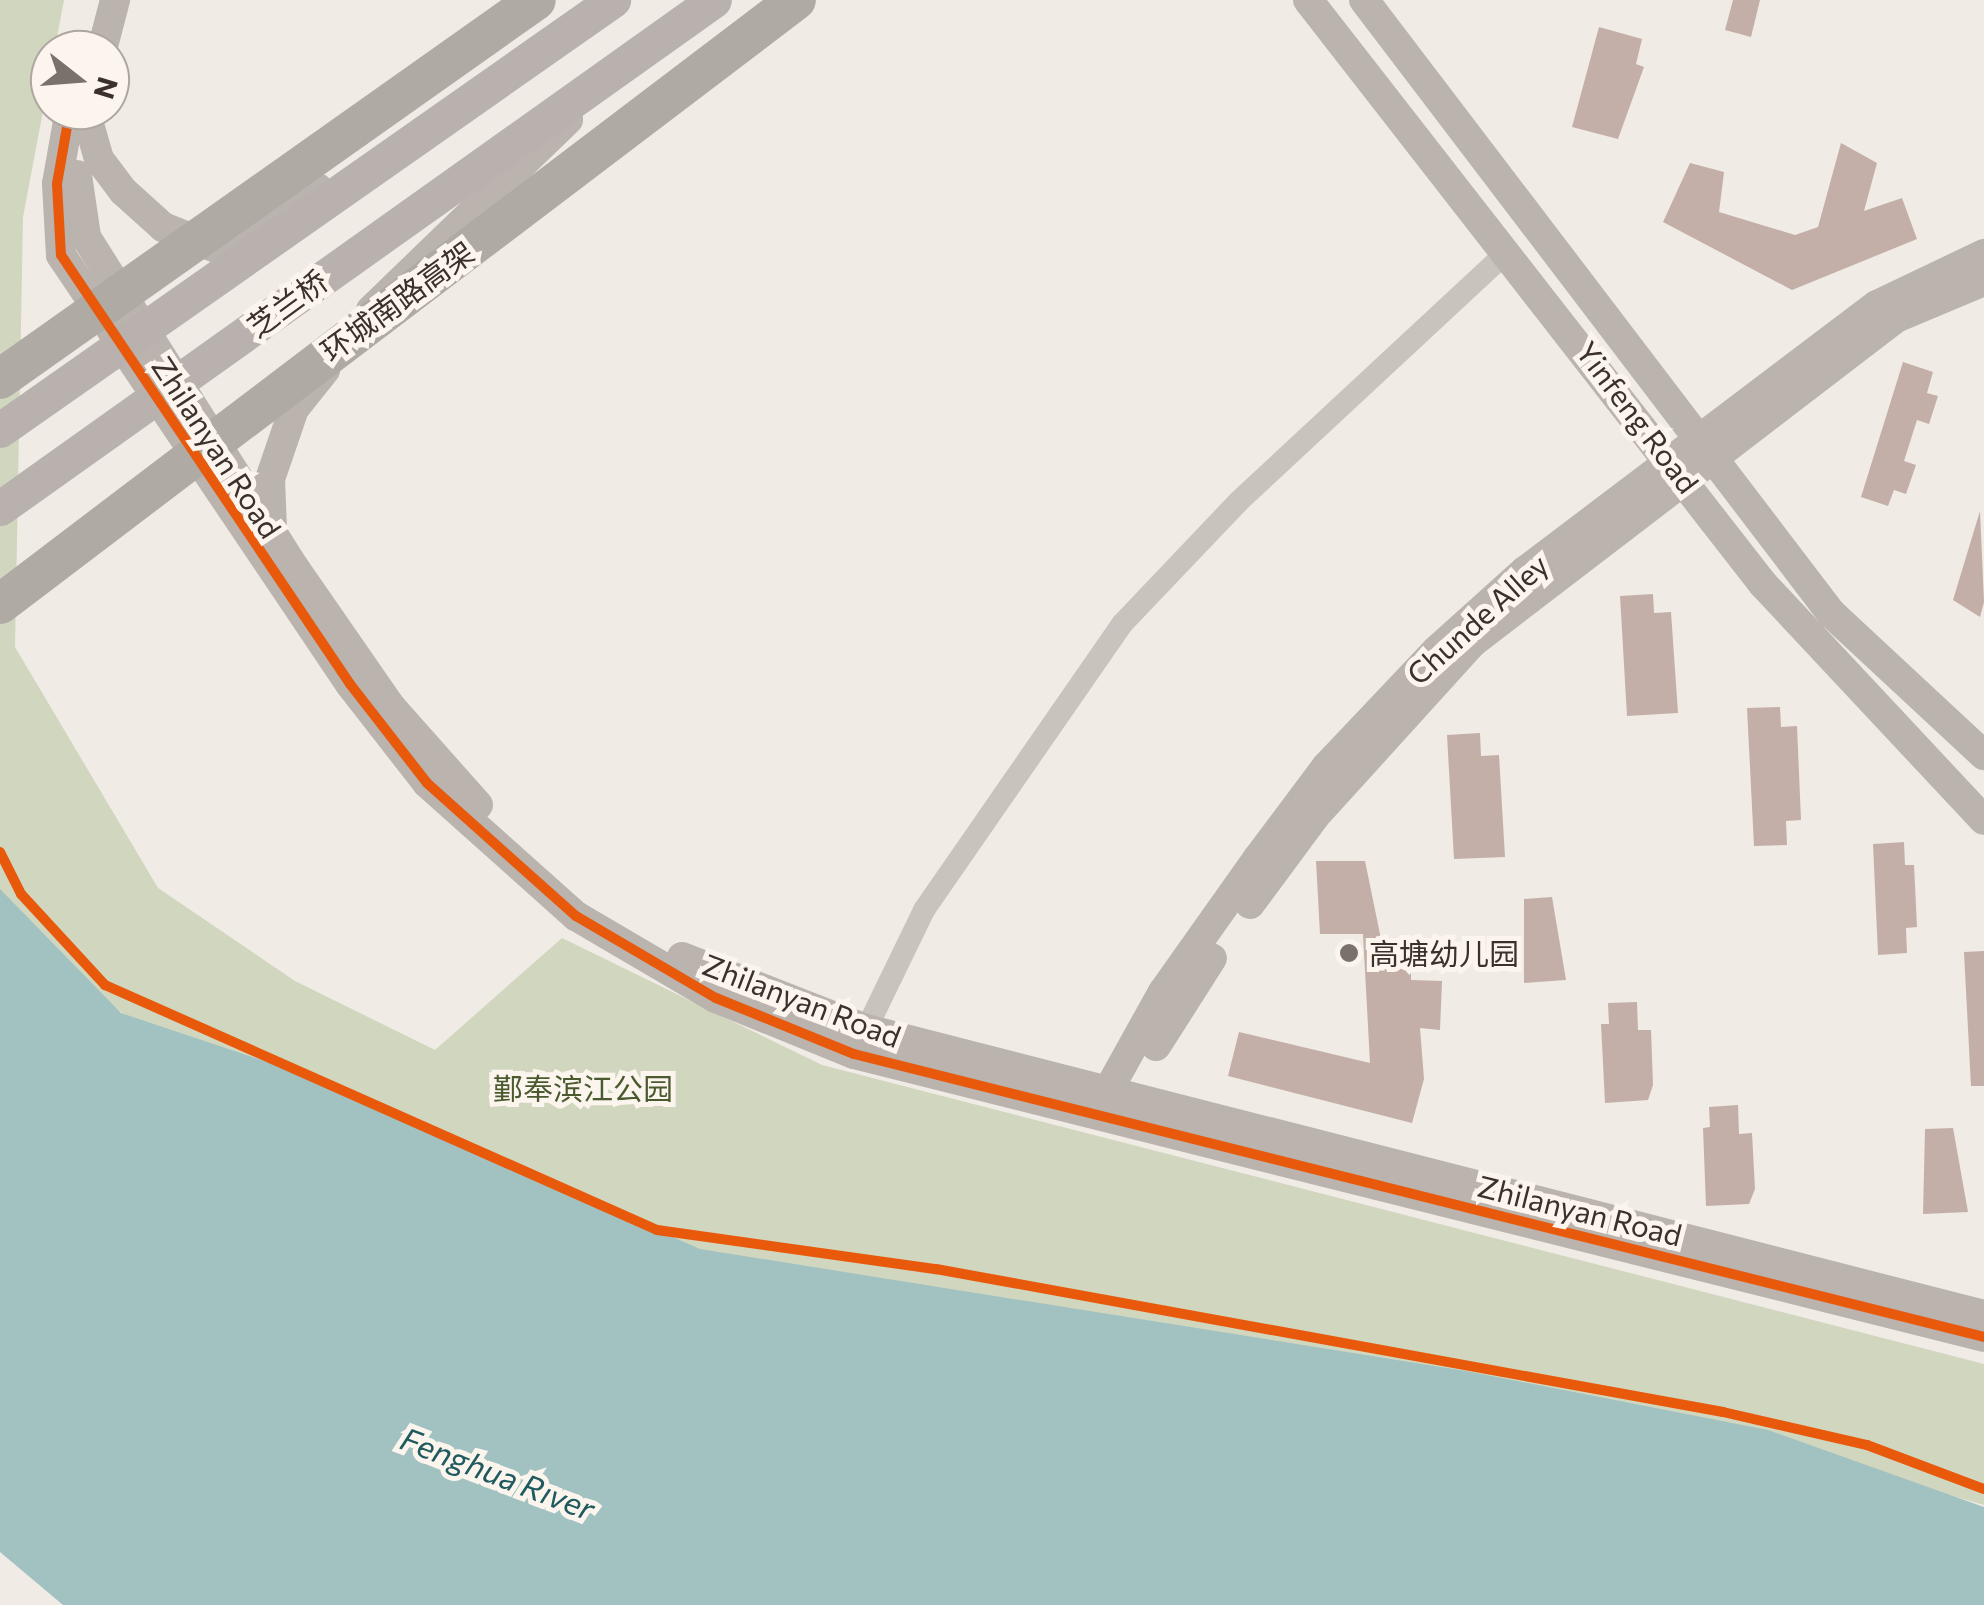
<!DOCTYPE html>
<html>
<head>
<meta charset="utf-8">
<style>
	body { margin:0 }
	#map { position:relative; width:1984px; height:1605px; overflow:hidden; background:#f0ebe5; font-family:Commissioner,"Noto Sans SC",sans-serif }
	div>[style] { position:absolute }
	.green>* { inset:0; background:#d1d6bf }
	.water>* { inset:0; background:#a1c2c1 }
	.building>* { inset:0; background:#c3afa7 }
	.street>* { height:22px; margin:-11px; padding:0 11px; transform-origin:11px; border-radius:11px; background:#c9c3be }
	.secondary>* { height:30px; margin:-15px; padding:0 15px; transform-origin:15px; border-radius:15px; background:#bab3ae }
	.primary>* { height:35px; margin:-17.5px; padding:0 17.5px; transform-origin:17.5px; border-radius:17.5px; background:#b8b1ad }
	.highway>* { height:40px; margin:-20px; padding:0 20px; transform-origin:20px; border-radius:20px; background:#afaaa4 }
	.cycleway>* { height:10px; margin:-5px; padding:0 5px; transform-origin:5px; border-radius:5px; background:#e8590c }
	.dots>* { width:28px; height:28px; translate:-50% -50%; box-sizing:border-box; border:5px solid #fbf5ee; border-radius:50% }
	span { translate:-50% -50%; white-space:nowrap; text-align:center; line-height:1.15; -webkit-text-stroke:10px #fbf5ee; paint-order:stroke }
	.street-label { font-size:30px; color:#3b302b }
	.poi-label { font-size:30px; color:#3b302b }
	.left { translate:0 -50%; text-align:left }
	.park-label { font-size:30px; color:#4a5a2e }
	.water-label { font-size:32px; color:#1f5a5e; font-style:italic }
	.north { position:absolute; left:30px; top:30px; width:100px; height:100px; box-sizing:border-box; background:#fbf5ee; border:2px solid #aea6a0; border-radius:50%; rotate:107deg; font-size:28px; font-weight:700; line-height:40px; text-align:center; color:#3b302b }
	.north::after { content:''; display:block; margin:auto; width:35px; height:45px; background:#7a716c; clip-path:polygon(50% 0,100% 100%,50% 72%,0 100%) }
</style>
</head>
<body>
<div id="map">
	<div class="green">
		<div style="clip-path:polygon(0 0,64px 0,23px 217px,15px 647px,158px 888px,295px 981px,435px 1050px,562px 938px,822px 1065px,1984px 1364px,1984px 1505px,1678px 1417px,805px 1274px,576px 1221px,167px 1047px,63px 968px,0 891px)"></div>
	</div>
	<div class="water">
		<div style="clip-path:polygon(0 889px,121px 1013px,294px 1071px,700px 1249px,1466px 1371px,1768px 1430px,1984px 1507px,1984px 1605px,63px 1605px,0 1552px)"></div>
	</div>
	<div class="building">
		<div style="clip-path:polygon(1733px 0,1760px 0,1751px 37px,1725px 30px)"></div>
		<div style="clip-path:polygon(1599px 27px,1642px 39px,1636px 64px,1644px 67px,1618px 139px,1572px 127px)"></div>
		<div style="clip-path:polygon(1841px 143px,1877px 163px,1864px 211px,1902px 198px,1917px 239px,1792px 290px,1663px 222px,1690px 163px,1724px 172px,1719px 212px,1795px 235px,1818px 227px)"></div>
		<div style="clip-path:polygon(1903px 362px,1933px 372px,1927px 393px,1938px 396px,1929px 424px,1917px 420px,1904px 461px,1916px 465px,1906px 494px,1894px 490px,1888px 506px,1861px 497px)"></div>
		<div style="clip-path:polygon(1980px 511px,1984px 602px,1980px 617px,1953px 600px)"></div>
		<div style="clip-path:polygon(1653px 594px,1654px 613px,1671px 612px,1678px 713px,1627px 716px,1620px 596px)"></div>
		<div style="clip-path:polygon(1780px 707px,1781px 727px,1797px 726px,1801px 820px,1786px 821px,1787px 845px,1754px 846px,1747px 708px)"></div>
		<div style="clip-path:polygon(1480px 733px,1481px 756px,1499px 755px,1505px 857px,1454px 859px,1447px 735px)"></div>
		<div style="clip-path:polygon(1904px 842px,1905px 865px,1914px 865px,1917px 927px,1906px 928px,1907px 953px,1878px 955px,1873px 844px)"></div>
		<div style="clip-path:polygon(1316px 861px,1365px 861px,1381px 939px,1411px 938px,1411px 980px,1442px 981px,1440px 1030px,1420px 1028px,1424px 1079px,1412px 1123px,1228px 1076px,1239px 1032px,1370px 1063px,1363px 934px,1320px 934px)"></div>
		<div style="clip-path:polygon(1552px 897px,1566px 980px,1524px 983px,1524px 899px)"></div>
		<div style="clip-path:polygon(1984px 951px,1984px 1086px,1971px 1086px,1964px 952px)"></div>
		<div style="clip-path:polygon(1637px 1002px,1638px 1030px,1651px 1030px,1653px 1085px,1648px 1100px,1605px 1103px,1601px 1024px,1609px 1024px,1608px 1003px)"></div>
		<div style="clip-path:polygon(1738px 1105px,1739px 1134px,1752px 1133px,1755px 1189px,1749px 1204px,1706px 1206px,1703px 1128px,1710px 1127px,1709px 1107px)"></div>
		<div style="clip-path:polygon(1953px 1128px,1968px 1212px,1923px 1214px,1925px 1129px)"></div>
	</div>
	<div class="street">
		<div style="left:860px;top:1042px;width:147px;rotate:-64.1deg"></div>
		<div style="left:924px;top:910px;width:348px;rotate:-55.3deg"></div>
		<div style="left:1122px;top:624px;width:168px;rotate:-46.4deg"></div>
		<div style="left:1238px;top:502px;width:369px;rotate:-42.9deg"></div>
	</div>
	<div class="secondary">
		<div style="left:1308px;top:0;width:740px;rotate:52.08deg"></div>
		<div style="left:1763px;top:584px;width:323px;rotate:46.9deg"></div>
		<div style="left:1364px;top:0;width:771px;rotate:52.7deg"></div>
		<div style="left:1831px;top:613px;width:209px;rotate:42.9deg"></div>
		<div style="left:102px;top:50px;width:52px;rotate:-75.4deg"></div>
		<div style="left:70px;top:110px;width:75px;rotate:100deg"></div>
		<div style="left:57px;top:184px;width:71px;rotate:86.8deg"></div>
		<div style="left:61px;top:255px;width:517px;rotate:56.03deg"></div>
		<div style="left:350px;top:684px;width:125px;rotate:52.1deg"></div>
		<div style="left:427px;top:783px;width:200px;rotate:41.8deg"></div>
		<div style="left:576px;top:916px;width:162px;rotate:30.4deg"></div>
		<div style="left:716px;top:998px;width:149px;rotate:22.1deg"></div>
		<div style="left:854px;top:1054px;width:1165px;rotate:14.06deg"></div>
		<div style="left:87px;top:117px;width:44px;rotate:74.1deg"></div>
		<div style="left:99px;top:159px;width:40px;rotate:53deg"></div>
		<div style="left:123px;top:191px;width:54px;rotate:42deg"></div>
		<div style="left:163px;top:227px;width:62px;rotate:21.6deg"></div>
		<div style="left:221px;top:250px;width:115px;rotate:-32.6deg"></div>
		<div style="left:77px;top:175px;width:63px;rotate:81.7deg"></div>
		<div style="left:86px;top:237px;width:390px;rotate:57.8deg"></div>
		<div style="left:294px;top:567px;width:170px;rotate:55.3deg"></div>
		<div style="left:391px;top:707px;width:131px;rotate:48.4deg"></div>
		<div style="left:371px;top:310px;width:274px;rotate:-44deg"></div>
		<div style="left:272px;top:530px;width:51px;rotate:-92.2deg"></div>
		<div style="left:270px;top:479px;width:74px;rotate:-71.1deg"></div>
		<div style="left:294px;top:409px;width:50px;rotate:-51.5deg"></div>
		<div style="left:1250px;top:904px;width:109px;rotate:-53.5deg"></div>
		<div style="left:1315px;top:816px;width:235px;rotate:-47.8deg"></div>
		<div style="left:1473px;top:642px;width:533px;rotate:-37.45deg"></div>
		<div style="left:1896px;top:318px;width:95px;rotate:-22.8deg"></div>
		<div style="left:682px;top:957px;width:198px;rotate:21.4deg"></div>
		<div style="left:866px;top:1029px;width:1154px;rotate:14.35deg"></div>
		<div style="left:1156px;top:1046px;width:104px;rotate:-57.5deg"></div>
		<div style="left:1100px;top:1105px;width:129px;rotate:-60.9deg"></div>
		<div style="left:1163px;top:992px;width:164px;rotate:-54.7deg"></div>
		<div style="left:1258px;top:858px;width:114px;rotate:-53.2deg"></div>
		<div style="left:1326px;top:767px;width:160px;rotate:-46.5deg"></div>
		<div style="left:1436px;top:651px;width:120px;rotate:-42deg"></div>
		<div style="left:1525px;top:571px;width:441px;rotate:-37.1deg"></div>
		<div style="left:1877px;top:305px;width:119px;rotate:-25.5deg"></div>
	</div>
	<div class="primary">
		<div style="left:0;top:430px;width:749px;rotate:-35.05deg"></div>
		<div style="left:0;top:508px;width:876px;rotate:-35.43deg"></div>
	</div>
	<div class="highway">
		<div style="left:0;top:379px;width:656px;rotate:-35.26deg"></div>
		<div style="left:0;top:604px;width:999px;rotate:-37.19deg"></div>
	</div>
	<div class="cycleway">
		<div style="left:70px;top:110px;width:75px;rotate:100deg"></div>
		<div style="left:57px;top:184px;width:71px;rotate:86.8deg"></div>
		<div style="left:61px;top:255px;width:517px;rotate:56.03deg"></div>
		<div style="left:350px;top:684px;width:125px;rotate:52.1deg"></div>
		<div style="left:427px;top:783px;width:200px;rotate:41.8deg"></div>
		<div style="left:576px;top:916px;width:162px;rotate:30.4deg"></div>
		<div style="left:716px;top:998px;width:149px;rotate:22.1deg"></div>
		<div style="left:854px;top:1054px;width:1165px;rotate:14.06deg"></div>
		<div style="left:0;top:852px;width:47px;rotate:63.4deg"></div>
		<div style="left:21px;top:894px;width:124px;rotate:47.3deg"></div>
		<div style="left:105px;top:985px;width:604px;rotate:23.93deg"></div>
		<div style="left:657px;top:1230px;width:282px;rotate:8deg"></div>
		<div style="left:936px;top:1269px;width:800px;rotate:10.3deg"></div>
		<div style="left:1723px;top:1412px;width:148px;rotate:12.9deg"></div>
		<div style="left:1867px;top:1445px;width:125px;rotate:20.6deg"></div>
	</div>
	<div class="dots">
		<div style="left:1349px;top:953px;background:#7a716c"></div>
	</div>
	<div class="street-label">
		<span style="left:397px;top:301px;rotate:-36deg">环城南路高架</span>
		<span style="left:287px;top:303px;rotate:-36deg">芝兰桥</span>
		<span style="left:1638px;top:417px;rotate:53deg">Yinfeng Road</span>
		<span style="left:217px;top:447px;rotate:57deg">Zhilanyan Road</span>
		<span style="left:1477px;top:619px;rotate:-42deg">Chunde Alley</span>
		<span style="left:802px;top:1000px;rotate:21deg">Zhilanyan Road</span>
		<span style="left:1580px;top:1210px;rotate:14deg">Zhilanyan Road</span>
	</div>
	<div class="poi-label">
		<span class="left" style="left:1369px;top:953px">高塘幼儿园</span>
	</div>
	<div class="park-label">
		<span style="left:583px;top:1088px">鄞奉滨江公园</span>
	</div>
	<div class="water-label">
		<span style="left:498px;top:1473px;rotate:21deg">Fenghua Rıver</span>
	</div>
	<div class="north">N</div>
</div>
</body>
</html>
